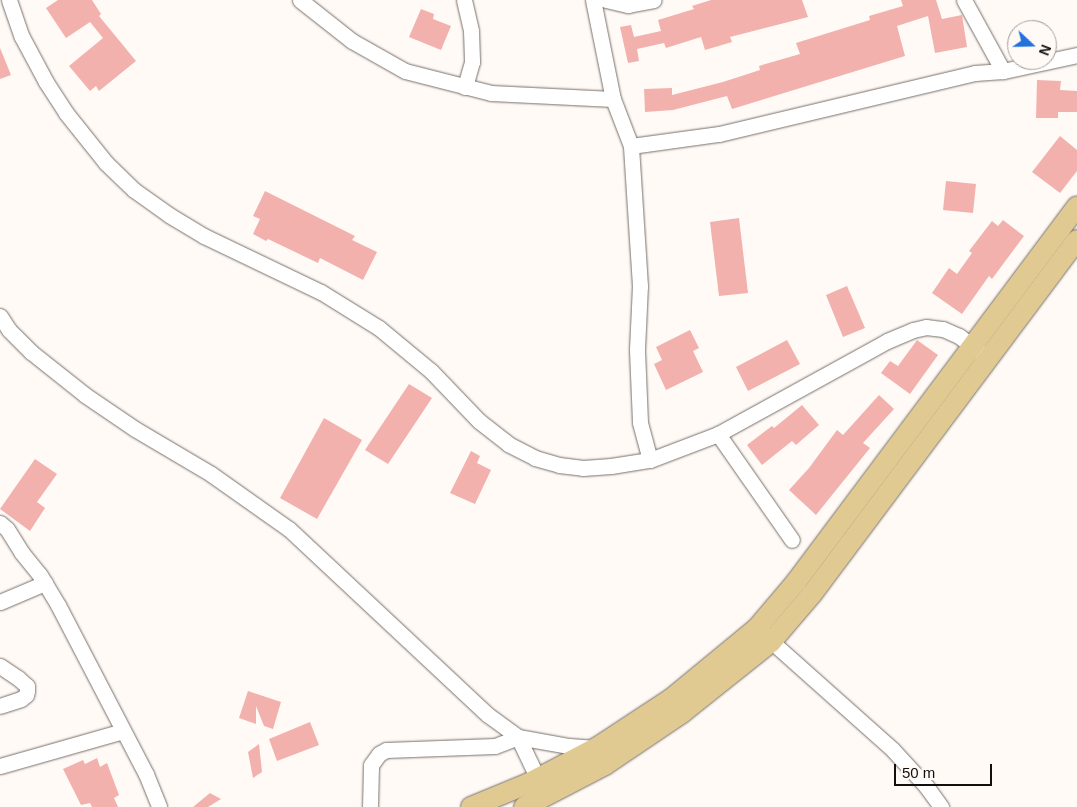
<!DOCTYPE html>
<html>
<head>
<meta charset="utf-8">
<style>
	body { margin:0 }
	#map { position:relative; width:1077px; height:807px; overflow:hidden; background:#fffaf6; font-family:Helvetica,sans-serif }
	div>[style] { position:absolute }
	.building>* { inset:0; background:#f2b1ad }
	.roads { filter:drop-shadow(0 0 1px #776f6a) drop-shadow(0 0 1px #776f6a) }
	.minor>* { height:15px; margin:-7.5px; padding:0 7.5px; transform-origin:7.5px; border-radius:7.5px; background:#fff }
	.major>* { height:20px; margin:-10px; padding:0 10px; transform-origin:10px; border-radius:10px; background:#e1ca92 }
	span { translate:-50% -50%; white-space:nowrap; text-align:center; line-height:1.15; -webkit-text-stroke:4px #fffaf6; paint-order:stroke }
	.north { position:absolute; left:1007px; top:20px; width:50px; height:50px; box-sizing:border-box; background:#fffaf6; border:1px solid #a09c99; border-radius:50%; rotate:111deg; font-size:14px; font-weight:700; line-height:20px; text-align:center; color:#120f0d }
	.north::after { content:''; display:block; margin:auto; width:18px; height:22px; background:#2371dc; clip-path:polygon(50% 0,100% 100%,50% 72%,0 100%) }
	.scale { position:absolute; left:894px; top:764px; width:98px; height:22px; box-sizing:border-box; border:2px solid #120f0d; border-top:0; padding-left:6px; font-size:15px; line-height:18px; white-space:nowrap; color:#120f0d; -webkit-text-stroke:4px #fffaf6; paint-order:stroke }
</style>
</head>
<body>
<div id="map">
	<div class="building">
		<div style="clip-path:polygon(58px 0,92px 0,101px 14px,99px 16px,136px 61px,99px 91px,96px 86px,90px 91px,69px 66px,103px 38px,90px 22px,66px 38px,46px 8px)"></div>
		<div style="clip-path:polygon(711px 0,802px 0,808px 17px,730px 37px,732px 42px,705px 50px,701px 37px,666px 48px,664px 43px,637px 49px,639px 61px,628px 63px,620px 27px,631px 25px,634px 37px,661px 31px,658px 20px,694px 9px,692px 6px)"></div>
		<div style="clip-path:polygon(901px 0,936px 0,942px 19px,962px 15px,967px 47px,935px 53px,928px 16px,897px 26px,905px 56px,732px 109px,727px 96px,673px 110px,645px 112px,644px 89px,672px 88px,672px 95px,723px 82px,760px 70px,759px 66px,800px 54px,796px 43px,870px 20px,869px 16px,903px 6px)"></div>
		<div style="clip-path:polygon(421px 9px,434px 14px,433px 19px,451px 26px,441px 50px,409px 37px)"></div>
		<div style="clip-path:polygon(0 48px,11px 75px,0 79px)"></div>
		<div style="clip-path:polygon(1037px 80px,1061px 81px,1060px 90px,1077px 91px,1077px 112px,1058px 112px,1058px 118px,1036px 118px)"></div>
		<div style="clip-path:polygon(1060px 136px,1077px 150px,1077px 171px,1060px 193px,1032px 172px)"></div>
		<div style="clip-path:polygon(946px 181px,976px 184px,973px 213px,943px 210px)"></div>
		<div style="clip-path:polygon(265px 191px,355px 236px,352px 240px,377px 252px,363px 280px,320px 258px,318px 263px,268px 239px,266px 241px,253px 234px,260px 219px,253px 216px)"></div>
		<div style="clip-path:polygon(739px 218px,748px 293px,719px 296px,710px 222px)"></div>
		<div style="clip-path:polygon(1003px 220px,1024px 236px,992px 279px,989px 276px,962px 314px,932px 293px,949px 268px,957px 274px,972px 253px,969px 251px,992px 221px,998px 226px)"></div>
		<div style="clip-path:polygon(847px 286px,865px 328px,843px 337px,826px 295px)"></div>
		<div style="clip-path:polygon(690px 330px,699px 348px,693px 351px,703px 372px,666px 390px,654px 364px,662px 360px,656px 347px)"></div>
		<div style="clip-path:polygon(787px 340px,800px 364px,748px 391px,736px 367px)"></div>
		<div style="clip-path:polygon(917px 340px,938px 355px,910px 394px,881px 373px,890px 361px,898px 366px)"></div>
		<div style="clip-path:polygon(409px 384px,432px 398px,388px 464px,365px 450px)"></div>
		<div style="clip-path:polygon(879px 395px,894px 409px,863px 443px,870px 448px,816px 515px,789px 490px,809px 468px,837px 430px,843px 435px)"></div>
		<div style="clip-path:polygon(802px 405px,819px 425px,796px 445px,792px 441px,762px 465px,747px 445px,772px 426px,774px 428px)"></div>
		<div style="clip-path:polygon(324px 418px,362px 440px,317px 519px,280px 498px)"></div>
		<div style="clip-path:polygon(471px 451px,480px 456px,477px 463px,491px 470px,475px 504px,450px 493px)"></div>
		<div style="clip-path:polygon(35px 459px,57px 474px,37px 502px,45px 508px,30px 531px,0 509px)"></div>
		<div style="clip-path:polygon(248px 691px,281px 702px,273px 729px,264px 726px,256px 706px,256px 724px,239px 718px)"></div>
		<div style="clip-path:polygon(310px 722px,319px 745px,277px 761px,269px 739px)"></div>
		<div style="clip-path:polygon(259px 744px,262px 772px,253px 778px,248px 752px)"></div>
		<div style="clip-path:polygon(97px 758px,100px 767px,107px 763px,119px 795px,114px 798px,118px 807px,92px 807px,90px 803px,81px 805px,63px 769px,83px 760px,85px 764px)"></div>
		<div style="clip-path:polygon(210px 793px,221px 799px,208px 807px,193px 807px)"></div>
	</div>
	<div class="roads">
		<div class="minor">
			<div style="left:9px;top:0;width:39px;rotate:71deg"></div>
			<div style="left:22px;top:37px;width:51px;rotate:61.9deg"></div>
			<div style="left:46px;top:82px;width:37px;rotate:57deg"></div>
			<div style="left:66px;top:113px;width:64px;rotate:51.3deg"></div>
			<div style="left:106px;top:163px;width:39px;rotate:44deg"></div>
			<div style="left:134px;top:190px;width:43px;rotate:35.5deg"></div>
			<div style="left:169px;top:215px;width:41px;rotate:31deg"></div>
			<div style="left:204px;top:236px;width:130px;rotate:25.6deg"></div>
			<div style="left:321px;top:292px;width:68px;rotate:31.8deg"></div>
			<div style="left:379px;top:328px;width:67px;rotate:39.6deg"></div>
			<div style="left:431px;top:371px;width:69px;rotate:46.2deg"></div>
			<div style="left:479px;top:421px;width:37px;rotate:38deg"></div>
			<div style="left:508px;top:444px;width:30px;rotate:27deg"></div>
			<div style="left:535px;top:458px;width:25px;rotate:16deg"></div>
			<div style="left:559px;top:465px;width:24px;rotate:7deg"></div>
			<div style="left:583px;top:468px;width:28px;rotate:-4deg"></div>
			<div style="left:611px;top:466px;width:39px;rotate:-9deg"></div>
			<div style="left:650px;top:460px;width:73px;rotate:-20.9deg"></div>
			<div style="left:718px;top:434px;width:193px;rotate:-28.8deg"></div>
			<div style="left:887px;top:341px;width:28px;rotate:-23deg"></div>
			<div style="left:913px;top:330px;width:13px;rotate:-13deg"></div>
			<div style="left:926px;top:327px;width:17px;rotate:7deg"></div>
			<div style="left:943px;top:329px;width:17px;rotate:24deg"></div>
			<div style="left:959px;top:336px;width:28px;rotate:38deg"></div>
			<div style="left:300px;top:0;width:66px;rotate:38.3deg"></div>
			<div style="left:352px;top:41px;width:61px;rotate:29.5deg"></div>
			<div style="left:405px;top:71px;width:89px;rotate:14.3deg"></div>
			<div style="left:491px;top:93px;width:122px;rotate:2.8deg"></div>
			<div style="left:464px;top:0;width:32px;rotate:77deg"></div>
			<div style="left:471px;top:31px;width:31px;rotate:88deg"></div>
			<div style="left:472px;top:62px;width:26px;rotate:106deg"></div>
			<div style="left:593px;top:0;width:101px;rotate:78.6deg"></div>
			<div style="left:613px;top:99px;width:50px;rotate:69deg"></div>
			<div style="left:606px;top:0;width:23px;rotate:13deg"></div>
			<div style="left:628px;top:5px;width:26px;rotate:-11deg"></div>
			<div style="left:964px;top:0;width:81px;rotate:61.2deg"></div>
			<div style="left:0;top:316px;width:17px;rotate:57deg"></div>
			<div style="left:9px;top:330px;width:31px;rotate:45deg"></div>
			<div style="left:31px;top:352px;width:69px;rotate:38.5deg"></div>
			<div style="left:85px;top:395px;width:60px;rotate:34.2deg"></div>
			<div style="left:135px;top:429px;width:88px;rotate:30.6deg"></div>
			<div style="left:211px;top:474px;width:95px;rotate:35.2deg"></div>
			<div style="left:289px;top:529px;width:272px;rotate:43.1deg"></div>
			<div style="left:488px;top:715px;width:37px;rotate:36deg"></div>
			<div style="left:518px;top:737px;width:52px;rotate:10deg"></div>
			<div style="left:569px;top:746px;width:27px;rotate:4deg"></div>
			<div style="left:718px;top:434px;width:129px;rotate:55.1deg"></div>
			<div style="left:650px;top:460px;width:39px;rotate:-105deg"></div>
			<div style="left:640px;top:422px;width:73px;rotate:-92.4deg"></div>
			<div style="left:637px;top:349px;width:63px;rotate:-87.3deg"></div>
			<div style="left:640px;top:286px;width:140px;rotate:-93.7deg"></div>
			<div style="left:631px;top:146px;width:89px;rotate:-7.8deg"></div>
			<div style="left:719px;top:134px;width:263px;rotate:-13.4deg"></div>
			<div style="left:975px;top:73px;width:28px;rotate:-4deg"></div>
			<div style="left:1003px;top:71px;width:76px;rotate:-12.2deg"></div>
			<div style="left:0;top:523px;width:9px;rotate:41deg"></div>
			<div style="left:7px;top:529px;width:28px;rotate:58deg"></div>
			<div style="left:22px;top:553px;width:28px;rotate:51deg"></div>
			<div style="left:40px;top:575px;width:35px;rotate:59deg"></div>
			<div style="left:58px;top:605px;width:191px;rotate:62.5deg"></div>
			<div style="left:146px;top:774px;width:35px;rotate:68deg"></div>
			<div style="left:0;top:602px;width:49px;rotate:-22.9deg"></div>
			<div style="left:763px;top:634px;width:174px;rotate:41.7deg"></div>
			<div style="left:893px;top:750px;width:49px;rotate:47.5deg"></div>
			<div style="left:926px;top:786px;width:26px;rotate:54deg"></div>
			<div style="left:0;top:666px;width:22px;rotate:34deg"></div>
			<div style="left:18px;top:678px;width:12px;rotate:42deg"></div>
			<div style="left:27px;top:686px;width:5px;rotate:90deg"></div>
			<div style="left:27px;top:691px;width:4px;rotate:104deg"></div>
			<div style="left:26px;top:695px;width:6px;rotate:141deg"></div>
			<div style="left:21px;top:699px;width:22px;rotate:162deg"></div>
			<div style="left:518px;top:737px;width:47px;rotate:64.5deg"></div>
			<div style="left:0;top:766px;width:128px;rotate:-15.9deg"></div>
			<div style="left:370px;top:807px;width:42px;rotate:-88.6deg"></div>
			<div style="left:371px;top:765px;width:14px;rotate:-54deg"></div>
			<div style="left:379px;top:754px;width:8px;rotate:-30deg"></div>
			<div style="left:386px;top:750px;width:109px;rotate:-2.1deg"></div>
			<div style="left:495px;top:746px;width:25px;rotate:-21deg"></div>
		</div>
		<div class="major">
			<div style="left:471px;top:807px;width:61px;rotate:-22.3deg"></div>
			<div style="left:527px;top:784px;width:78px;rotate:-27.6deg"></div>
			<div style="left:596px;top:748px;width:90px;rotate:-33.2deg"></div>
			<div style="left:671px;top:699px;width:112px;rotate:-39.5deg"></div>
			<div style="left:757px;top:628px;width:60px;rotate:-49.7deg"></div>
			<div style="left:796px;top:582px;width:469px;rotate:-53.2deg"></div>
			<div style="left:524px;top:807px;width:91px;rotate:-27.4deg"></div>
			<div style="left:605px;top:765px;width:93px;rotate:-34deg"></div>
			<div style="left:682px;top:713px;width:114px;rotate:-38.6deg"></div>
			<div style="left:771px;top:642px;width:63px;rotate:-49.5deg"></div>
			<div style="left:812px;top:594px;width:442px;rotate:-53.2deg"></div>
		</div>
	</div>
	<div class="north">N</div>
	<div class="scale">50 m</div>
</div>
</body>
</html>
